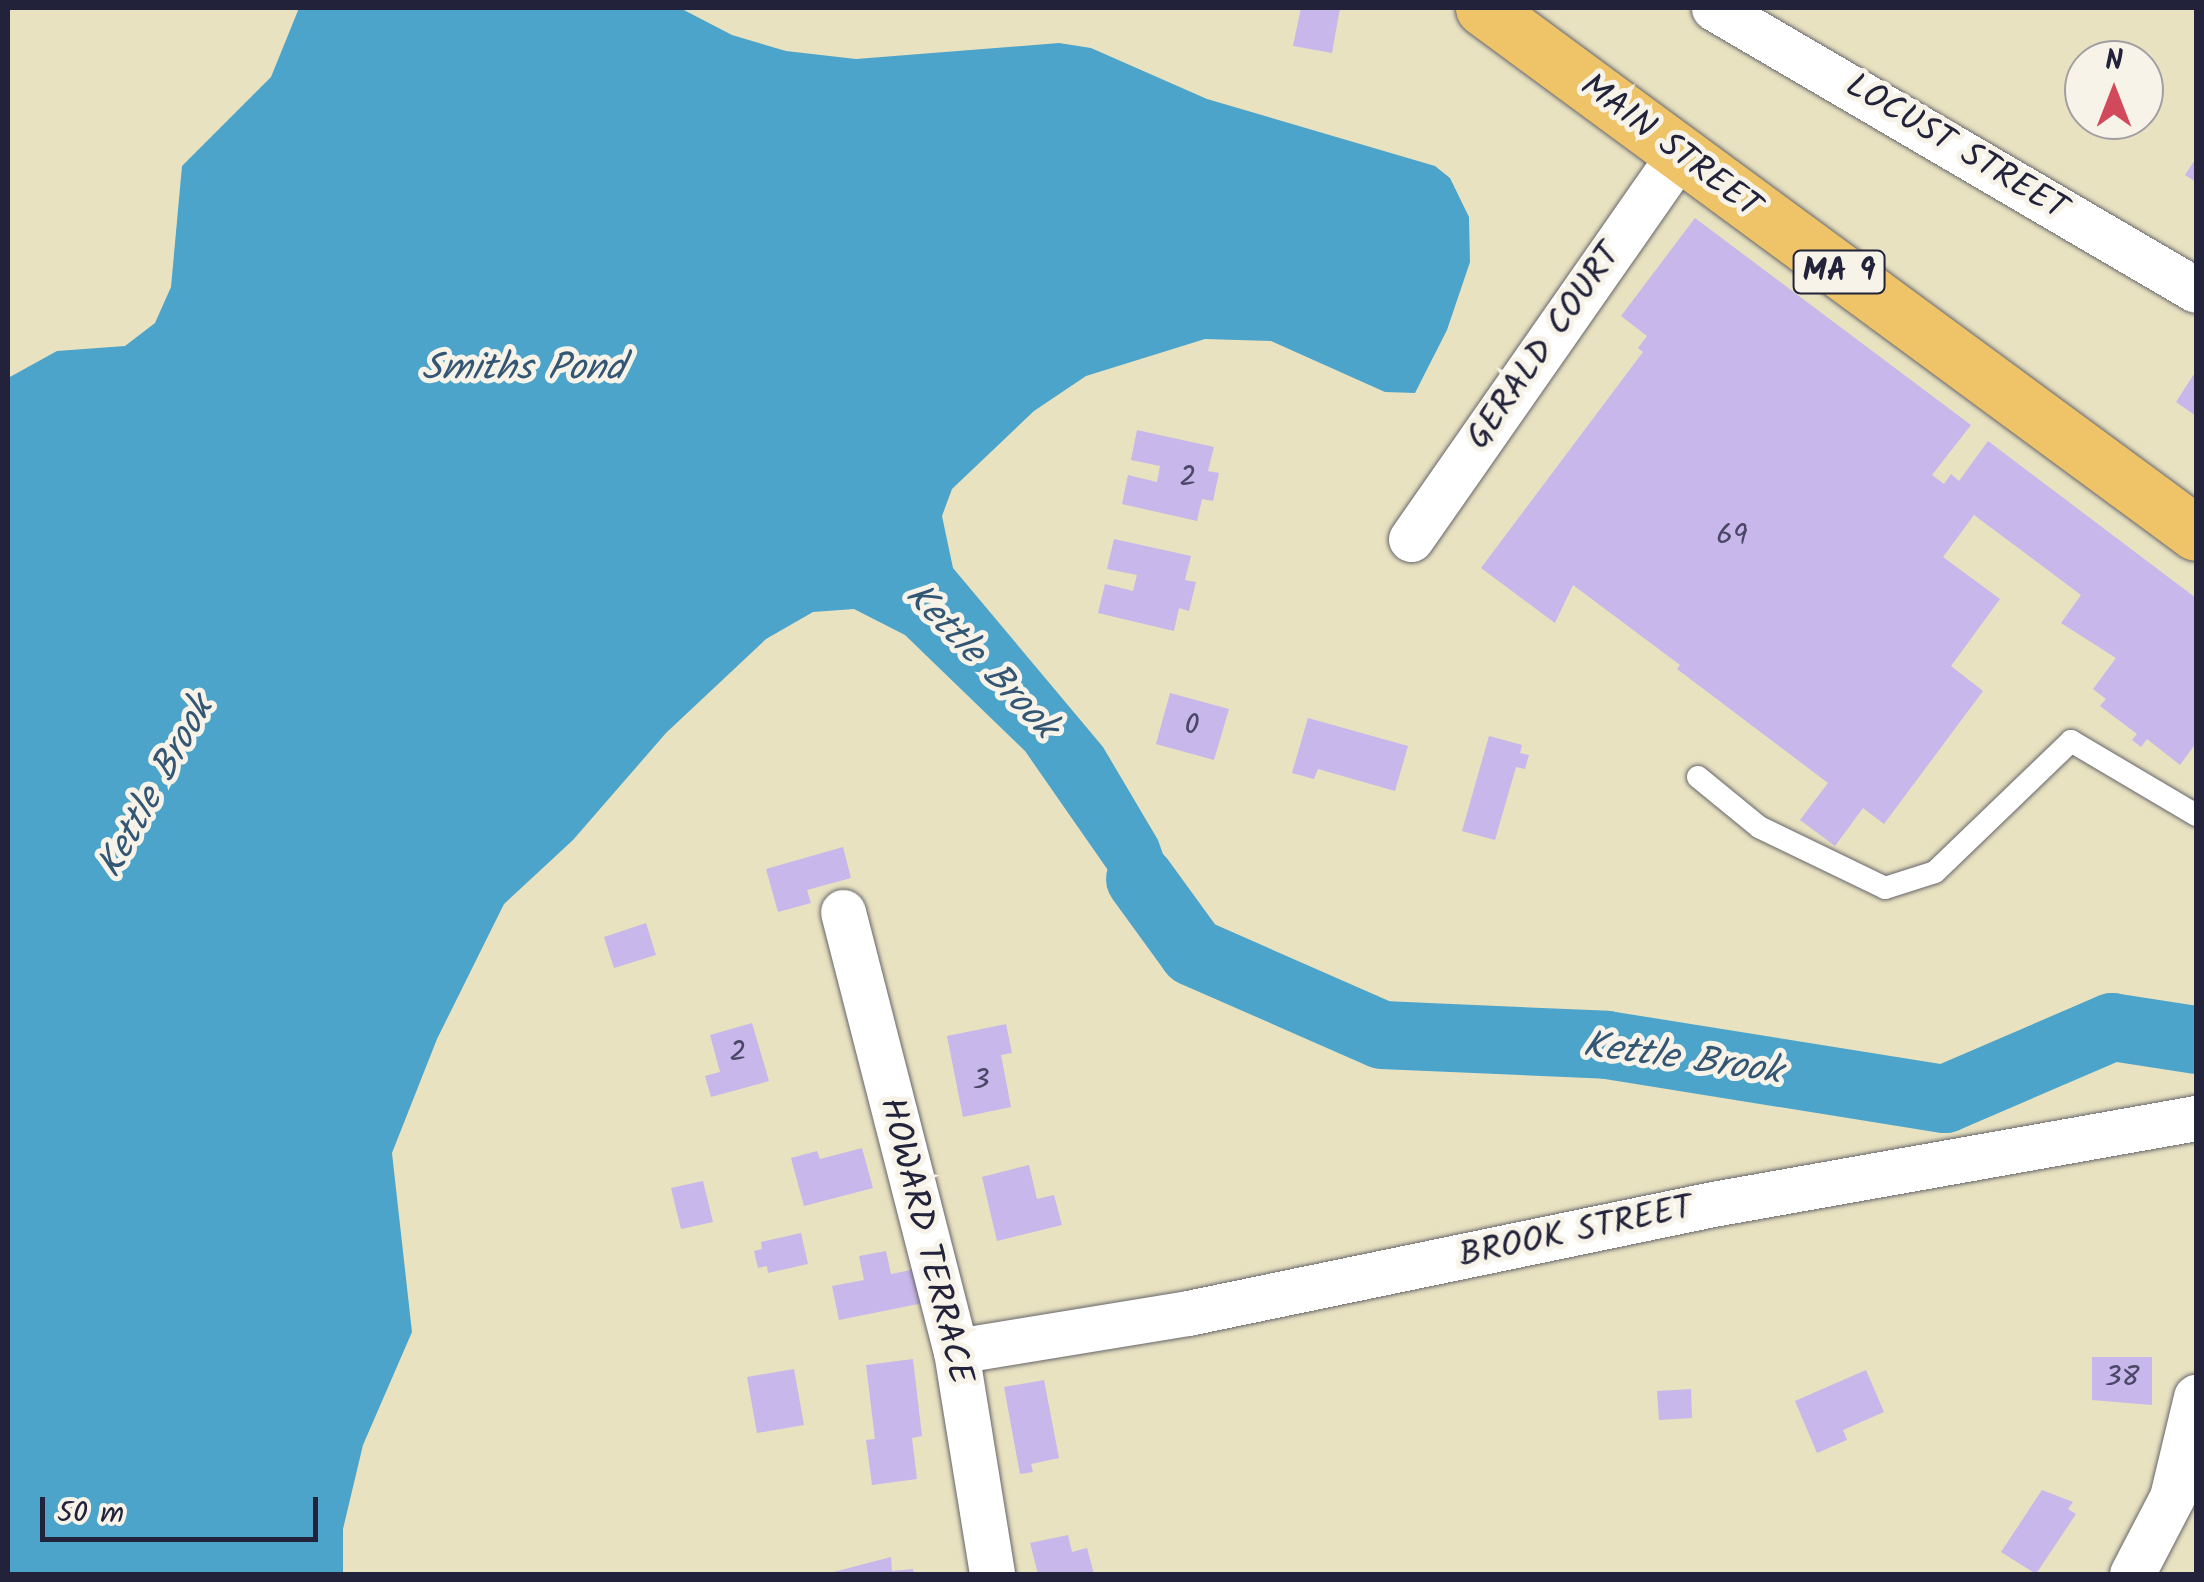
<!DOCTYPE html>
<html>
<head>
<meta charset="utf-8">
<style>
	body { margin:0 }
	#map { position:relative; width:2204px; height:1582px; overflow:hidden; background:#e8e2c1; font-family:Kalam,sans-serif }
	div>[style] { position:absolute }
	.water>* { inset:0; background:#4da4ca }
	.river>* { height:68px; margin:-34px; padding:0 34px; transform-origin:34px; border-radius:34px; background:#4da4ca }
	.building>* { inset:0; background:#c7b7ea }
	.roads { filter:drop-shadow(0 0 2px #67656a) drop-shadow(0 0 2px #67656a) }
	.service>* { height:22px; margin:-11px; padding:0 11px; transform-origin:11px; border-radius:11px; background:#fff }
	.minor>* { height:45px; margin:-22.5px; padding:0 22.5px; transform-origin:22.5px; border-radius:22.5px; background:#fff }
	.trunk>* { height:55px; margin:-27.5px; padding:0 27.5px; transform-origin:27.5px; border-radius:27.5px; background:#efc469 }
	span { translate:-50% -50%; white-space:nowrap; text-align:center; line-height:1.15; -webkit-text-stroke:10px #f7f3e8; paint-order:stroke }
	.number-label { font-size:30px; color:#4b4767 }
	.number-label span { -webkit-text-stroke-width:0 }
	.shield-label span { padding:2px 8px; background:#f7f3e8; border:2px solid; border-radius:8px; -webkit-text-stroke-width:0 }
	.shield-label { font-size:32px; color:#22223b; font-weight:700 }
	.street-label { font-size:35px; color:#22223b }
	.water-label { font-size:38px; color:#335674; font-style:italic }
	.frame { position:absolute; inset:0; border:10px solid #22223b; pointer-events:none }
	.north { position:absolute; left:2064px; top:40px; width:100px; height:100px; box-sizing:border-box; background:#f7f3e8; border:2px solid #a29fa3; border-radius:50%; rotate:0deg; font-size:28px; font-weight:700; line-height:40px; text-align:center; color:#22223b }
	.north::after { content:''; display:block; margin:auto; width:35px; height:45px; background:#d1495b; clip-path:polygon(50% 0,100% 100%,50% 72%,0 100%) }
	.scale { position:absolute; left:40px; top:1497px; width:278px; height:45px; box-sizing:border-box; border:5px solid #22223b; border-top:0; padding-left:12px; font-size:30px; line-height:35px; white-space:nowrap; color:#22223b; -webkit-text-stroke:8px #f7f3e8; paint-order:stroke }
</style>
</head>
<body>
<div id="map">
	<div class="water">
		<div style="clip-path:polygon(299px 8px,680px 8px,732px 35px,786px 51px,856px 59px,1059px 43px,1091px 48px,1207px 99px,1435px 166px,1450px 178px,1469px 217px,1470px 262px,1447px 330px,1415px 393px,1385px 392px,1271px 341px,1205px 339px,1086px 376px,1034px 411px,952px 489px,942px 516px,953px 568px,1103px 747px,1158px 840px,1180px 903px,1206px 928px,1193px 952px,1167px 955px,1025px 751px,905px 635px,854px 609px,813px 612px,766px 639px,666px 733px,573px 840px,504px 904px,437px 1039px,392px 1153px,412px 1332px,363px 1445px,343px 1529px,343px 1574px,8px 1574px,8px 378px,57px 351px,125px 346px,155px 323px,171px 287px,182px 166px,271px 77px)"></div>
	</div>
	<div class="river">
		<div style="left:1140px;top:879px;width:90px;rotate:54deg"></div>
		<div style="left:1193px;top:952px;width:206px;rotate:23.7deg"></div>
		<div style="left:1382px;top:1035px;width:225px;rotate:2.5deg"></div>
		<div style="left:1607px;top:1045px;width:342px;rotate:9.1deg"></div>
		<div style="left:1945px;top:1099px;width:182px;rotate:-23.3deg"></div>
		<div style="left:2112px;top:1027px;width:85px;rotate:8.8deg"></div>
	</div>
	<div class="building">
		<div style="clip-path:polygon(1301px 8px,1340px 8px,1332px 53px,1293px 46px)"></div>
		<div style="clip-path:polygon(2196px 158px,2196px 182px,2185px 175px)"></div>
		<div style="clip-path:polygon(1695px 218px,1971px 425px,1932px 475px,1944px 484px,1951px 474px,1959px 481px,1988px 441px,2196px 598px,2196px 743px,2180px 765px,2147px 739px,2141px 747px,2132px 740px,2137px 734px,2100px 706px,2106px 699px,2093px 689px,2116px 658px,2061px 623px,2081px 595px,1974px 515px,1943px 557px,2000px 599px,1951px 666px,1983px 691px,1884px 824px,1863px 808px,1835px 846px,1800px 820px,1828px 783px,1677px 669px,1680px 665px,1573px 585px,1555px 623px,1481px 568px,1643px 352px,1638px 348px,1647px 336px,1621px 316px)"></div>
		<div style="clip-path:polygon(2196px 371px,2196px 416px,2176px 402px)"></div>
		<div style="clip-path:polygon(1137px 430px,1214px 447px,1208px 471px,1219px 473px,1213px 501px,1202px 499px,1197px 521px,1122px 504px,1128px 475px,1157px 482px,1160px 466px,1131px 460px)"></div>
		<div style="clip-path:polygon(1114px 539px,1191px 556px,1185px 580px,1196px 582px,1189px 611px,1179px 608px,1174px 631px,1098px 613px,1105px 584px,1133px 591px,1137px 575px,1107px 569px)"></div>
		<div style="clip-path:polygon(1170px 693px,1229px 709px,1214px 760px,1156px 744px)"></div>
		<div style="clip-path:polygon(1308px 718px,1408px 746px,1395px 791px,1318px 769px,1314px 779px,1292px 773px)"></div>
		<div style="clip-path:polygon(1489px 736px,1522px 745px,1520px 753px,1529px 755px,1525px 769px,1516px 767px,1495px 840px,1462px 831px)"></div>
		<div style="clip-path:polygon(843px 847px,851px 878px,807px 890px,811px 903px,778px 912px,766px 869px)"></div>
		<div style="clip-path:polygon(646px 923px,656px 955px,614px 968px,604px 937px)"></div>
		<div style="clip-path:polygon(752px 1023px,769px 1081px,711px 1097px,705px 1076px,720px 1072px,710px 1035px)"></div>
		<div style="clip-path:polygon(1006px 1024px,1012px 1053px,1001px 1055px,1011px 1107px,963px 1117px,947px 1036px)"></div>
		<div style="clip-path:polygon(862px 1148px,873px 1188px,804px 1206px,791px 1158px,817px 1151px,820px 1159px)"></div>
		<div style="clip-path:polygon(1029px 1165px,1037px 1199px,1054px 1195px,1062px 1225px,997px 1241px,982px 1177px)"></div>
		<div style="clip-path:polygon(703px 1181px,713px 1222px,681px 1229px,671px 1188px)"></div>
		<div style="clip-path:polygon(801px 1233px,808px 1264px,768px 1273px,767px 1266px,758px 1268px,754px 1251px,762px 1249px,761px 1242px)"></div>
		<div style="clip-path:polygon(886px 1251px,891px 1274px,916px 1269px,923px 1303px,839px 1320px,832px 1286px,864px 1280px,859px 1256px)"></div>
		<div style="clip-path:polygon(2092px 1357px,2152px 1357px,2152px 1405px,2092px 1400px)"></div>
		<div style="clip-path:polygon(913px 1359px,922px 1436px,912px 1438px,917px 1479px,872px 1485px,866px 1440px,875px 1439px,866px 1365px)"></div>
		<div style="clip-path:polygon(794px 1369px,804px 1425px,757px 1433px,747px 1377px)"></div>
		<div style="clip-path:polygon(1866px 1370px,1884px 1412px,1843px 1430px,1847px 1440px,1817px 1453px,1795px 1401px)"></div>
		<div style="clip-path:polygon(1044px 1380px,1059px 1458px,1031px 1464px,1033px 1472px,1020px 1474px,1004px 1387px)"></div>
		<div style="clip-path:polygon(1691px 1389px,1692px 1418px,1659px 1420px,1657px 1391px)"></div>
		<div style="clip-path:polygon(2042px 1490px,2073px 1502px,2068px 1509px,2076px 1514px,2036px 1574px,2001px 1552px)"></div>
		<div style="clip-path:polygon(1068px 1535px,1072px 1552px,1087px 1548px,1094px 1574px,1038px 1574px,1030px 1543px)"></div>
		<div style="clip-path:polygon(891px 1557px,892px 1571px,913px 1569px,914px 1574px,826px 1574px)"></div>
	</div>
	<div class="roads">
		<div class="service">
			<div style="left:1698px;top:777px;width:79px;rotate:39.3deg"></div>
			<div style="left:1759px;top:827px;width:140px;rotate:25.8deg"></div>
			<div style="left:1885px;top:888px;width:52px;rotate:-17.7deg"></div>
			<div style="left:1935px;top:872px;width:189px;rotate:-43.9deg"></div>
			<div style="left:2071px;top:741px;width:145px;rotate:30.6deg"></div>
		</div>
		<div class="minor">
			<div style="left:1714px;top:8px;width:558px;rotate:30.33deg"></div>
			<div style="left:1411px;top:539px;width:468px;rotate:-55.1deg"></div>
			<div style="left:843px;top:912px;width:453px;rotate:75.6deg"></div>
			<div style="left:956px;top:1351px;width:226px;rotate:80.8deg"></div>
			<div style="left:956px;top:1351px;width:235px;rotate:-9.3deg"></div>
			<div style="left:1188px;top:1313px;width:536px;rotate:-11.73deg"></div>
			<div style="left:1713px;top:1204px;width:491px;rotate:-10.1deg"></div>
			<div style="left:2132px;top:1574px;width:87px;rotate:-62.5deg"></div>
			<div style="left:2172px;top:1497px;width:103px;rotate:-76.5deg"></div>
		</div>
		<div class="trunk">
			<div style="left:1483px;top:8px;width:885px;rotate:36.37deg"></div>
		</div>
	</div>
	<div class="number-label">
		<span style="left:1188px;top:478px">2</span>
		<span style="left:1732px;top:536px">69</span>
		<span style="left:1192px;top:726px">0</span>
		<span style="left:738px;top:1053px">2</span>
		<span style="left:981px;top:1081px">3</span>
		<span style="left:2122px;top:1378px">38</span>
	</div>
	<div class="shield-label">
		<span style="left:1839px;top:272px">MA 9</span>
	</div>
	<div class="street-label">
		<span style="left:1670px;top:147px;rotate:37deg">MAIN STREET</span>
		<span style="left:1956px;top:148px;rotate:31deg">LOCUST STREET</span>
		<span style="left:1545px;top:347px;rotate:-55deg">GERALD COURT</span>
		<span style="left:1576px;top:1233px;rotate:-12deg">BROOK STREET</span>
		<span style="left:925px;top:1241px;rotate:76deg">HOWARD TERRACE</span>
	</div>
	<div class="water-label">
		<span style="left:523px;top:370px">Smiths Pond</span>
		<span style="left:980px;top:662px;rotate:46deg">Kettle Brook</span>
		<span style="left:157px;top:788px;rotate:-61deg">Kettle Brook</span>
		<span style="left:1682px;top:1060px;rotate:8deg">Kettle Brook</span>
	</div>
	<div class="frame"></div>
	<div class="north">N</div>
	<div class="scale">50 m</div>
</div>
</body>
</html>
